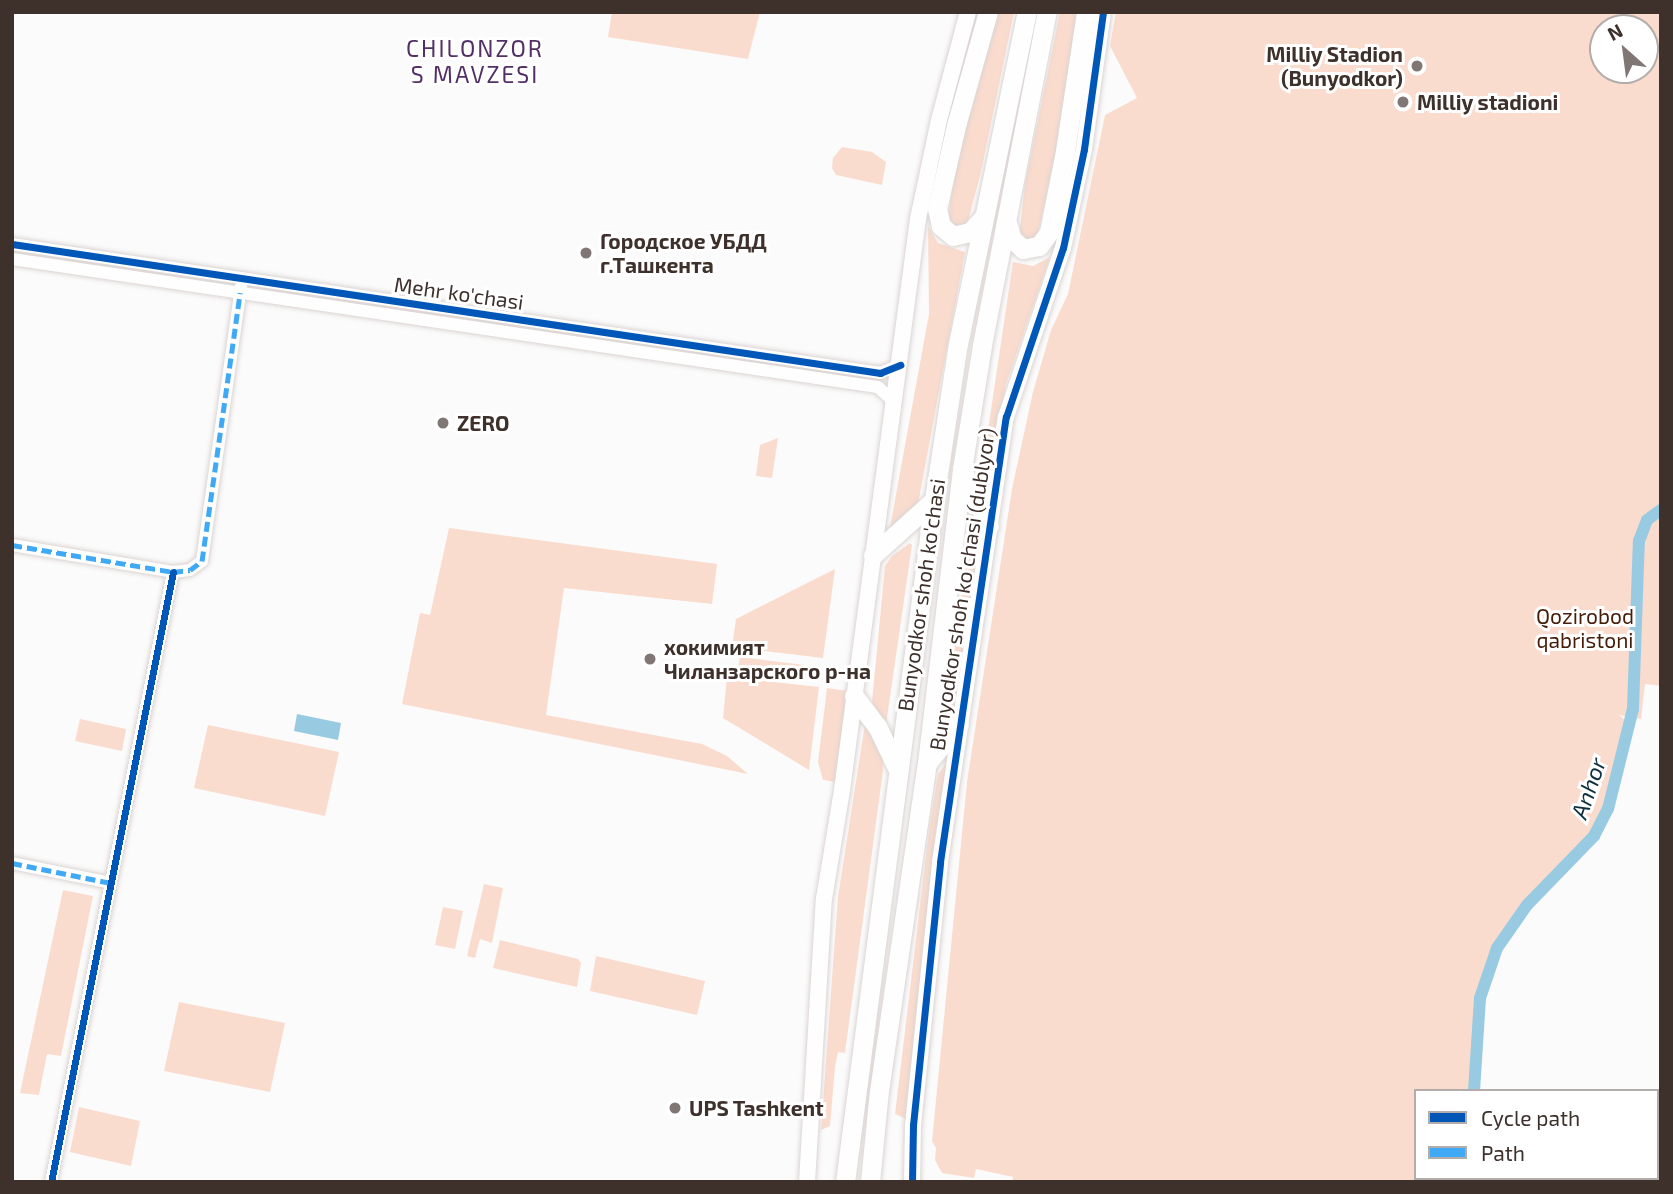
<!DOCTYPE html>
<html>
<head>
<meta charset="utf-8">
<style>
	body { margin:0 }
	#map { position:relative; width:1673px; height:1194px; overflow:hidden; background:#fbfbfb; font-family:"Exo 2",sans-serif }
	div>[style] { position:absolute }
	.green>* { inset:0; background:#fadcce }
	.water>* { inset:0; background:#98cbe2 }
	.canal>* { height:12px; margin:-6px; padding:0 6px; transform-origin:6px; border-radius:6px; background:#98cbe2 }
	.roads { filter:drop-shadow(0 0 2px #dbd4d2) drop-shadow(0 0 2px #dbd4d2) }
	.minor>* { height:12px; margin:-6px; padding:0 6px; transform-origin:6px; border-radius:6px; background:#fefefe }
	.tertiary>* { height:16px; margin:-8px; padding:0 8px; transform-origin:8px; border-radius:8px; background:#fefefe }
	.primary>* { height:19px; margin:-9.5px; padding:0 9.5px; transform-origin:9.5px; border-radius:9.5px; background:#fefefe }
	.quiet>* { height:5px; margin-top:-2.5px; transform-origin:0; background:repeating-linear-gradient(90deg,#3fa9f5 0 10px,transparent 0 15px) }
	.cycleway>* { height:7px; margin:-3.5px; padding:0 3.5px; transform-origin:3.5px; border-radius:3.5px; background:#0057b8 }
	.dots>* { width:19px; height:19px; translate:-50% -50%; box-sizing:border-box; border:4px solid #fff; border-radius:50% }
	span { translate:-50% -50%; white-space:nowrap; text-align:center; line-height:1.15; -webkit-text-stroke:6px #fff; paint-order:stroke }
	.poi-label { font-size:21px; color:#3e302b; font-weight:700 }
	.right { translate:-100% -50%; text-align:right }
	.left { translate:0 -50%; text-align:left }
	.street-label { font-size:21px; color:#3e302b }
	.park-label { font-size:21px; color:#461d09 }
	.neighbourhood-label { font-size:23px; color:#532f66; letter-spacing:2px }
	.water-label { font-size:23px; color:#0d2f3e; font-style:italic }
	.frame { position:absolute; inset:0; border:14px solid #3e302b; pointer-events:none }
	.legend { position:absolute; left:1414px; top:1089px; width:245px; height:91px; box-sizing:border-box; background:#fff; border:2px solid #b2acaa; margin:0; padding:9px 12px; list-style:none; font-size:21px; color:#3e302b }
	.legend li { display:flex; align-items:center; gap:14px; height:35px }
	.legend b { width:35px; border:2px solid #b2acaa }
	.north { position:absolute; left:1589px; top:14px; width:70px; height:70px; box-sizing:border-box; background:#fff; border:2px solid #b2acaa; border-radius:50%; rotate:332deg; font-size:19px; font-weight:700; line-height:28px; text-align:center; color:#3e302b }
	.north::after { content:''; display:block; margin:auto; width:24px; height:32px; background:#807774; clip-path:polygon(50% 0,100% 100%,50% 72%,0 100%) }
</style>
</head>
<body>
<div id="map">
	<div class="green">
		<div style="clip-path:polygon(612px 12px,760px 12px,748px 59px,608px 37px)"></div>
		<div style="clip-path:polygon(998px 12px,1014px 12px,981px 172px,967px 225px,958px 230px,948px 219px,955px 169px)"></div>
		<div style="clip-path:polygon(1060px 12px,1078px 12px,1065px 111px,1036px 243px,1019px 236px,1025px 184px)"></div>
		<div style="clip-path:polygon(evenodd,1116px 12px,1661px 12px,1661px 686px,1645px 684px,1641px 719px,1619px 715px,1629px 723px,1608px 809px,1594px 836px,1527px 905px,1497px 948px,1480px 998px,1474px 1091px,1416px 1091px,1416px 1178px,1470px 1178px,1470px 1182px,1012px 1182px,1013px 1177px,976px 1169px,974px 1178px,942px 1173px,935px 1160px,936px 1148px,932px 1141px,967px 782px,1012px 489px,1033px 392px,1051px 330px,1068px 294px,1105px 115px,1137px 98px,1110px 46px,1116px 12px,1603px 28px,1645px 28px,1645px 70px,1603px 70px,1603px 28px)"></div>
		<div style="clip-path:polygon(842px 147px,872px 152px,886px 162px,882px 185px,836px 175px,832px 168px,833px 158px)"></div>
		<div style="clip-path:polygon(928px 226px,938px 243px,965px 252px,918px 504px,889px 533px,929px 314px)"></div>
		<div style="clip-path:polygon(1050px 257px,1006px 384px,986px 494px,981px 477px,1013px 262px,1033px 266px)"></div>
		<div style="clip-path:polygon(778px 438px,772px 478px,756px 476px,760px 445px)"></div>
		<div style="clip-path:polygon(972px 521px,980px 528px,955px 718px,942px 731px)"></div>
		<div style="clip-path:polygon(449px 528px,717px 564px,712px 604px,564px 588px,546px 715px,702px 744px,727px 756px,748px 774px,402px 704px,420px 613px,430px 615px)"></div>
		<div style="clip-path:polygon(910px 543px,912px 545px,886px 725px,872px 702px,885px 566px,892px 556px)"></div>
		<div style="clip-path:polygon(835px 569px,823px 658px,732px 647px,736px 619px)"></div>
		<div style="clip-path:polygon(740px 657px,821px 667px,820px 677px,738px 668px)"></div>
		<div style="clip-path:polygon(727px 677px,819px 687px,809px 770px,723px 718px)"></div>
		<div style="clip-path:polygon(827px 688px,847px 691px,836px 782px,823px 780px,818px 762px)"></div>
		<div style="clip-path:polygon(80px 719px,126px 729px,122px 751px,75px 741px)"></div>
		<div style="clip-path:polygon(865px 724px,883px 755px,883px 771px,845px 1053px,838px 1052px,835px 1067px,830px 1126px,821px 1130px,838px 897px)"></div>
		<div style="clip-path:polygon(208px 725px,339px 752px,325px 816px,194px 788px)"></div>
		<div style="clip-path:polygon(949px 760px,911px 1121px,895px 1114px,929px 831px,938px 774px)"></div>
		<div style="clip-path:polygon(484px 884px,503px 888px,492px 943px,480px 939px,475px 958px,467px 956px)"></div>
		<div style="clip-path:polygon(63px 890px,93px 896px,61px 1056px,47px 1054px,39px 1095px,20px 1093px)"></div>
		<div style="clip-path:polygon(443px 907px,463px 911px,455px 949px,435px 945px)"></div>
		<div style="clip-path:polygon(500px 940px,578px 959px,581px 963px,577px 987px,493px 968px)"></div>
		<div style="clip-path:polygon(596px 956px,705px 981px,697px 1015px,590px 991px)"></div>
		<div style="clip-path:polygon(179px 1002px,285px 1023px,270px 1092px,164px 1071px)"></div>
		<div style="clip-path:polygon(79px 1107px,140px 1121px,131px 1166px,70px 1152px)"></div>
	</div>
	<div class="water">
		<div style="clip-path:polygon(297px 714px,341px 723px,338px 740px,294px 731px)"></div>
	</div>
	<div class="canal">
		<div style="left:1474px;top:1091px;width:93px;rotate:-86.3deg"></div>
		<div style="left:1480px;top:998px;width:53px;rotate:-71.2deg"></div>
		<div style="left:1497px;top:948px;width:52px;rotate:-55.1deg"></div>
		<div style="left:1527px;top:905px;width:96px;rotate:-45.8deg"></div>
		<div style="left:1594px;top:836px;width:30px;rotate:-63deg"></div>
		<div style="left:1608px;top:809px;width:103px;rotate:-76deg"></div>
		<div style="left:1633px;top:709px;width:168px;rotate:-88deg"></div>
		<div style="left:1639px;top:541px;width:22px;rotate:-69deg"></div>
		<div style="left:1647px;top:520px;width:17px;rotate:-36deg"></div>
		<div style="left:1470px;top:1182px;width:4px;rotate:-90deg"></div>
	</div>
	<div class="roads">
		<div class="minor">
			<div style="left:12px;top:244px;width:878px;rotate:8.45deg"></div>
			<div style="left:880px;top:373px;width:22px;rotate:-22deg"></div>
			<div style="left:12px;top:259px;width:875px;rotate:8.41deg"></div>
			<div style="left:878px;top:387px;width:16px;rotate:43deg"></div>
			<div style="left:890px;top:398px;width:11px;rotate:68deg"></div>
			<div style="left:12px;top:545px;width:163px;rotate:9.5deg"></div>
			<div style="left:173px;top:572px;width:17px;rotate:-7deg"></div>
			<div style="left:190px;top:570px;width:15px;rotate:-37deg"></div>
			<div style="left:202px;top:561px;width:278px;rotate:-81.9deg"></div>
			<div style="left:12px;top:863px;width:101px;rotate:11.4deg"></div>
			<div style="left:51px;top:1182px;width:622px;rotate:-78.69deg"></div>
		</div>
		<div class="tertiary">
			<div style="left:807px;top:1182px;width:284px;rotate:-86.6deg"></div>
			<div style="left:824px;top:899px;width:110px;rotate:-80.6deg"></div>
			<div style="left:842px;top:790px;width:576px;rotate:-82.42deg"></div>
			<div style="left:918px;top:219px;width:101px;rotate:-78deg"></div>
			<div style="left:939px;top:120px;width:112px;rotate:-75deg"></div>
			<div style="left:912px;top:1182px;width:57px;rotate:-89deg"></div>
			<div style="left:913px;top:1125px;width:264px;rotate:-84.1deg"></div>
			<div style="left:940px;top:862px;width:450px;rotate:-81.6deg"></div>
			<div style="left:1006px;top:417px;width:178px;rotate:-71.4deg"></div>
			<div style="left:1063px;top:248px;width:101px;rotate:-78deg"></div>
			<div style="left:1084px;top:149px;width:138px;rotate:-82.1deg"></div>
		</div>
		<div class="primary">
			<div style="left:983px;top:218px;width:19px;rotate:133deg"></div>
			<div style="left:970px;top:232px;width:17px;rotate:167deg"></div>
			<div style="left:953px;top:236px;width:16px;rotate:-140deg"></div>
			<div style="left:941px;top:226px;width:17px;rotate:-103deg"></div>
			<div style="left:937px;top:209px;width:89px;rotate:-77.1deg"></div>
			<div style="left:957px;top:122px;width:114px;rotate:-74.3deg"></div>
			<div style="left:1007px;top:223px;width:17px;rotate:73deg"></div>
			<div style="left:1012px;top:239px;width:15px;rotate:42deg"></div>
			<div style="left:1023px;top:249px;width:16px;rotate:-11deg"></div>
			<div style="left:1039px;top:246px;width:17px;rotate:-54deg"></div>
			<div style="left:1049px;top:232px;width:83px;rotate:-78.8deg"></div>
			<div style="left:1065px;top:151px;width:141px;rotate:-81.4deg"></div>
			<div style="left:962px;top:470px;width:62px;rotate:64.3deg"></div>
			<div style="left:873px;top:555px;width:82px;rotate:-42deg"></div>
			<div style="left:854px;top:696px;width:38px;rotate:53deg"></div>
			<div style="left:877px;top:726px;width:49px;rotate:64.5deg"></div>
			<div style="left:927px;top:763px;width:50px;rotate:-50.6deg"></div>
			<div style="left:845px;top:1182px;width:688px;rotate:-82.57deg"></div>
			<div style="left:934px;top:500px;width:158px;rotate:-81.3deg"></div>
			<div style="left:958px;top:344px;width:339px;rotate:-78.3deg"></div>
			<div style="left:870px;top:1182px;width:91px;rotate:-84.4deg"></div>
			<div style="left:879px;top:1091px;width:331px;rotate:-81.7deg"></div>
			<div style="left:927px;top:763px;width:296px;rotate:-83.2deg"></div>
			<div style="left:962px;top:469px;width:126px;rotate:-80.8deg"></div>
			<div style="left:982px;top:345px;width:339px;rotate:-79deg"></div>
		</div>
	</div>
	<div class="quiet">
		<div style="left:12px;top:545px;width:163px;rotate:9.5deg"></div>
		<div style="left:173px;top:572px;width:17px;rotate:-7deg"></div>
		<div style="left:190px;top:570px;width:15px;rotate:-37deg"></div>
		<div style="left:202px;top:561px;width:271px;rotate:-81.9deg"></div>
		<div style="left:12px;top:863px;width:101px;rotate:11.4deg"></div>
	</div>
	<div class="cycleway">
		<div style="left:12px;top:244px;width:878px;rotate:8.45deg"></div>
		<div style="left:880px;top:373px;width:22px;rotate:-22deg"></div>
		<div style="left:51px;top:1182px;width:622px;rotate:-78.69deg"></div>
		<div style="left:912px;top:1182px;width:57px;rotate:-89deg"></div>
		<div style="left:913px;top:1125px;width:264px;rotate:-84.1deg"></div>
		<div style="left:940px;top:862px;width:450px;rotate:-81.6deg"></div>
		<div style="left:1006px;top:417px;width:178px;rotate:-71.4deg"></div>
		<div style="left:1063px;top:248px;width:101px;rotate:-78deg"></div>
		<div style="left:1084px;top:149px;width:138px;rotate:-82.1deg"></div>
	</div>
	<div class="dots">
		<div style="left:1417px;top:66px;background:#807774"></div>
		<div style="left:1403px;top:102px;background:#807774"></div>
		<div style="left:586px;top:253px;background:#807774"></div>
		<div style="left:443px;top:423px;background:#807774"></div>
		<div style="left:650px;top:659px;background:#807774"></div>
		<div style="left:675px;top:1108px;background:#807774"></div>
	</div>
	<div class="poi-label">
		<span class="right" style="left:1403px;top:66px">Milliy Stadion<br>(Bunyodkor)</span>
		<span class="left" style="left:1417px;top:102px">Milliy stadioni</span>
		<span class="left" style="left:600px;top:253px">Городское УБДД<br>г.Ташкента</span>
		<span class="left" style="left:457px;top:423px">ZERO</span>
		<span class="left" style="left:664px;top:659px">хокимият<br>Чиланзарского р-на</span>
		<span class="left" style="left:689px;top:1108px">UPS Tashkent</span>
	</div>
	<div class="street-label">
		<span style="left:459px;top:293px;rotate:8deg">Mehr ko'chasi</span>
		<span style="left:962px;top:589px;rotate:-81deg">Bunyodkor shoh koʻchasi (dublyor)</span>
		<span style="left:921px;top:595px;rotate:-82deg">Bunyodkor shoh ko'chasi</span>
	</div>
	<div class="park-label">
		<span style="left:1585px;top:628px">Qozirobod<br>qabristoni</span>
	</div>
	<div class="neighbourhood-label">
		<span style="left:475px;top:61px">CHILONZOR<br>S MAVZESI</span>
	</div>
	<div class="water-label">
		<span style="left:1588px;top:788px;rotate:-71deg">Anhor</span>
	</div>
	<div class="frame"></div>
	<ul class="legend">
	<li><b style="height:9px;background:#0057b8"></b>Cycle path</li>
	<li><b style="height:9px;background:#3fa9f5"></b>Path</li>
	</ul>
	<div class="north">N</div>
</div>
</body>
</html>
